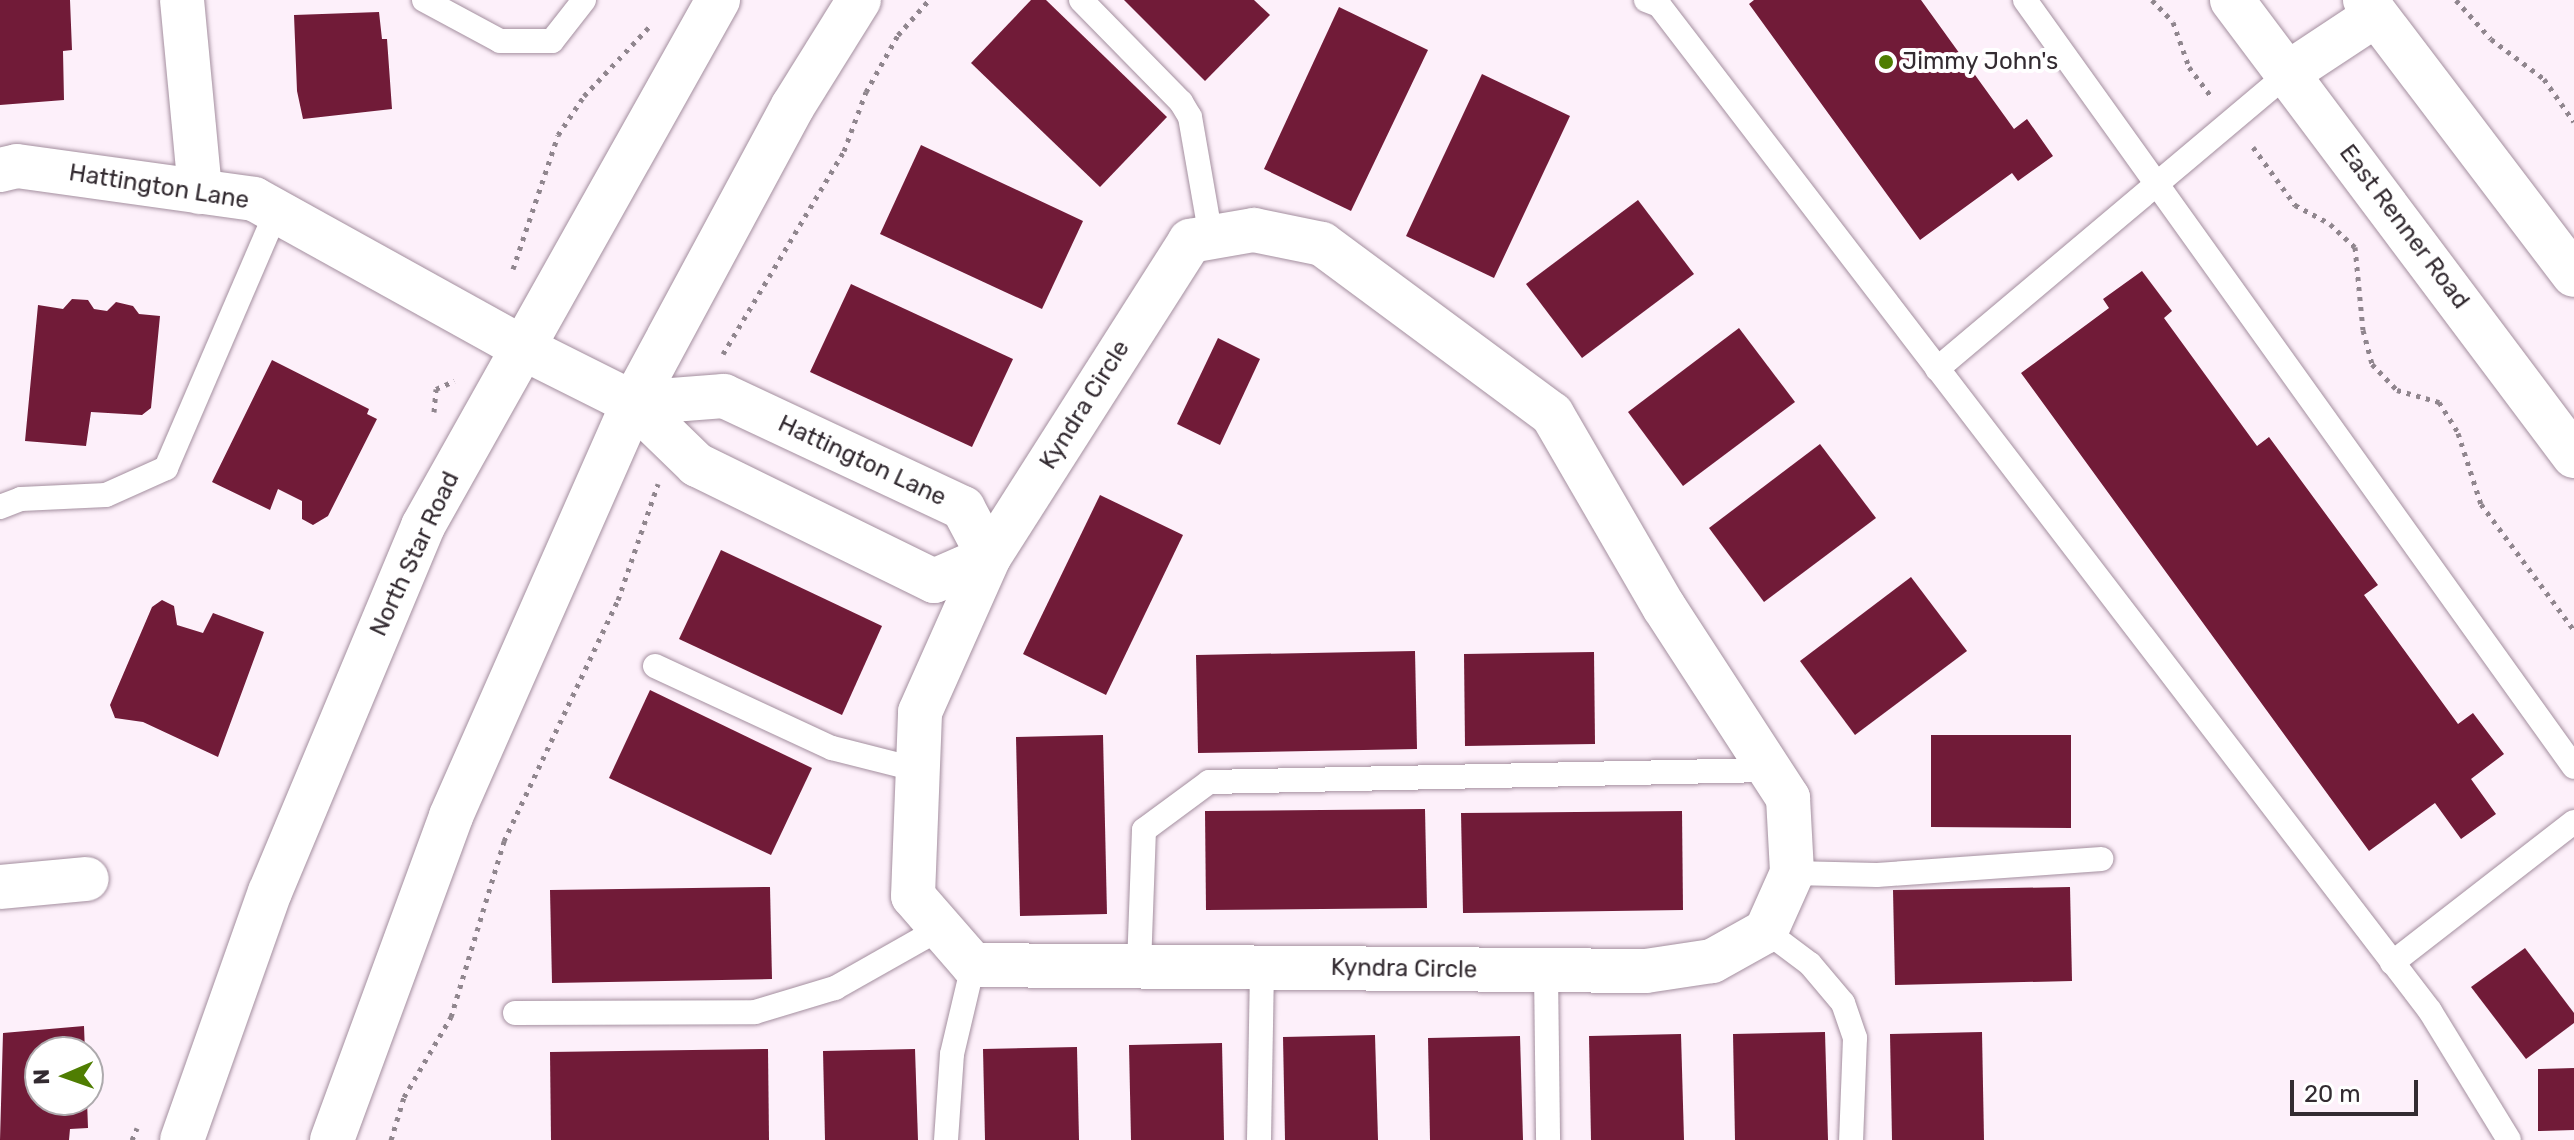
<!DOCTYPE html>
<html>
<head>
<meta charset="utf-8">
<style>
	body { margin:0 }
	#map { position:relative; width:2574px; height:1140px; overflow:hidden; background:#fdf0fa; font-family:Rubik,sans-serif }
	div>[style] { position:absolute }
	.building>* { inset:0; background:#711b38 }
	.path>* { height:5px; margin-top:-2.5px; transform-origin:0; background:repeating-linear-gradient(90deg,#90868e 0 4px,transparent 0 10px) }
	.roads { filter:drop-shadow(0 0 2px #a48f9f) drop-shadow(0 0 2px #a48f9f) }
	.service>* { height:24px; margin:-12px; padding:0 12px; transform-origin:12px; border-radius:12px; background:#fff }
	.minor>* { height:44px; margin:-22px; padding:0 22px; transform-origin:22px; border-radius:22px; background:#fff }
	.secondary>* { height:44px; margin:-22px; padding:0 22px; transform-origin:22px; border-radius:22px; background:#fff }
	.dots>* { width:22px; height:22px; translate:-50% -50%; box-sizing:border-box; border:4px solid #fff; border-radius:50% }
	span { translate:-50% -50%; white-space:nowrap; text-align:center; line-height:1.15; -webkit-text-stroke:8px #fff; paint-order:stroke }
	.poi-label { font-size:24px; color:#332b31 }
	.left { translate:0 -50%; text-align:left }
	.street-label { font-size:24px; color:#332b31 }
	.north { position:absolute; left:24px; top:1036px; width:80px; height:80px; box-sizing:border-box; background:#fff; border:2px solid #adaaad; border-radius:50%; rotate:268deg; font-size:22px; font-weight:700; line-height:32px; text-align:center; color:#332b31 }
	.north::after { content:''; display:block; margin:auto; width:28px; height:36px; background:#4f7d02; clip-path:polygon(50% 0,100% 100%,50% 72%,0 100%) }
	.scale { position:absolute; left:2290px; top:1080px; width:128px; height:36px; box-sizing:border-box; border:4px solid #332b31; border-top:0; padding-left:10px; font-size:24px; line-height:28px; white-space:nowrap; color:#332b31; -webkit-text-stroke:6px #fff; paint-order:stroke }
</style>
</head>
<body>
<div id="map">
	<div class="building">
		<div style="clip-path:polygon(0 0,70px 0,72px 50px,63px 51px,64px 100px,0 105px)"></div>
		<div style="clip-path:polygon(1031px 0,1046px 0,1167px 117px,1100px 187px,971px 63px)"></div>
		<div style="clip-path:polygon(1124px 0,1254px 0,1270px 15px,1205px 81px)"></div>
		<div style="clip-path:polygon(1754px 0,1921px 0,2014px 129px,2027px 119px,2053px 156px,2018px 181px,2012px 173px,1920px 240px,1749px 4px)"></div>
		<div style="clip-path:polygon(1339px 7px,1428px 50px,1351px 211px,1264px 169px)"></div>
		<div style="clip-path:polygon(379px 12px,382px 39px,387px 39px,392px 109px,303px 119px,297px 91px,294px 15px)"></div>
		<div style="clip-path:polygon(1482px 74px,1570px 116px,1494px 278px,1406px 236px)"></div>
		<div style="clip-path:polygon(921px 145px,1083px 221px,1042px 309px,880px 234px)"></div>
		<div style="clip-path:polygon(1638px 200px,1694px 274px,1582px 358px,1526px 284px)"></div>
		<div style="clip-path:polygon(2142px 271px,2172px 311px,2164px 318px,2257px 446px,2269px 437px,2378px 585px,2364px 595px,2458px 724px,2473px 713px,2504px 754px,2471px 779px,2496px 814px,2461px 839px,2435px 803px,2369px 851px,2021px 373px,2109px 308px,2103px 299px)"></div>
		<div style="clip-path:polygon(851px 284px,1013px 359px,972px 447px,810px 372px)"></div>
		<div style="clip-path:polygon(72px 299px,88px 300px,94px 309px,107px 311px,116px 302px,133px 306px,139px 314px,160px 316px,151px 408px,142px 415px,91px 412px,86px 446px,25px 441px,38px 305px,63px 309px)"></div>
		<div style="clip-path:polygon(1739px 328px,1795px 402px,1683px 486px,1628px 412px)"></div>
		<div style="clip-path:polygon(1218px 338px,1260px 359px,1220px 445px,1177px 424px)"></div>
		<div style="clip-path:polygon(272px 360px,369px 409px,367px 414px,377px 419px,328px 516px,313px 525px,302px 519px,302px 501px,278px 489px,270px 510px,212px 482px)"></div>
		<div style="clip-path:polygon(1820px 444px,1876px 518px,1764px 602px,1709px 528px)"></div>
		<div style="clip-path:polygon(1100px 495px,1183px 535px,1106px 695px,1023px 654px)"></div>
		<div style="clip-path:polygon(721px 550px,882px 626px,842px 715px,679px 639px)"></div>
		<div style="clip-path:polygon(1911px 577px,1967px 651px,1855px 735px,1800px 661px)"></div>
		<div style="clip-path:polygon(162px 600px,174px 606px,177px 625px,203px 633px,213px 613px,264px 632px,218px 757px,143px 722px,115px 718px,110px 705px,152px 607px)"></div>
		<div style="clip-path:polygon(1415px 651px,1417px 749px,1198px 753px,1196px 655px)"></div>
		<div style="clip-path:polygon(1594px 652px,1595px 744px,1465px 746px,1464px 654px)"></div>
		<div style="clip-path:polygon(650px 690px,812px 768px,771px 855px,609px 778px)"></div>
		<div style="clip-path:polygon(1103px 735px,1107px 914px,1020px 916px,1016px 737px)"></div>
		<div style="clip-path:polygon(1931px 735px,2071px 735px,2071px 828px,1931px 827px)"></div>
		<div style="clip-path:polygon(1425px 809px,1427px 908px,1206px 910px,1205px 811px)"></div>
		<div style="clip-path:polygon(1682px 811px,1683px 910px,1463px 913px,1461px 813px)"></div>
		<div style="clip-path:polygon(770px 887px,772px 979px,552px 983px,550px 890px)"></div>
		<div style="clip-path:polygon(2070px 887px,2072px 981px,1895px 985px,1893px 890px)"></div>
		<div style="clip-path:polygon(2525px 948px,2574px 1013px,2574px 1023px,2526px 1059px,2471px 987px)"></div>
		<div style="clip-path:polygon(84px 1026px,85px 1052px,40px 1052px,40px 1100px,87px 1100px,88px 1128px,70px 1129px,69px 1140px,0 1140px,3px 1033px)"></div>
		<div style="clip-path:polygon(1825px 1032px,1828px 1140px,1735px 1140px,1733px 1034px)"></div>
		<div style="clip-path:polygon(1982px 1032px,1984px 1140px,1892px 1140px,1890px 1034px)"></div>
		<div style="clip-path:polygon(1681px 1034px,1684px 1140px,1591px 1140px,1589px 1036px)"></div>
		<div style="clip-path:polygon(1375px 1035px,1378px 1140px,1285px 1140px,1283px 1037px)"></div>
		<div style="clip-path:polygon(1520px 1036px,1523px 1140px,1430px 1140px,1428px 1038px)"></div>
		<div style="clip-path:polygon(1222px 1043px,1224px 1140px,1131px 1140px,1129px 1045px)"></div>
		<div style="clip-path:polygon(1077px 1047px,1079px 1140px,985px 1140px,983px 1049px)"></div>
		<div style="clip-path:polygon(768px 1049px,769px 1140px,551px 1140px,550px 1052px)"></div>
		<div style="clip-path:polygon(915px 1049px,918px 1140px,825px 1140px,823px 1051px)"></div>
		<div style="clip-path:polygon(2574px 1068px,2574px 1130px,2538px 1131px,2538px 1069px)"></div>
	</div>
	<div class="path">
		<div style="left:2152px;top:0;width:30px;rotate:46deg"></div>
		<div style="left:2173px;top:22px;width:48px;rotate:70.4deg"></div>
		<div style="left:2189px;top:67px;width:36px;rotate:53deg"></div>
		<div style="left:2456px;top:0;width:52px;rotate:48.1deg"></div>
		<div style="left:2491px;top:39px;width:66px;rotate:37deg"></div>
		<div style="left:2544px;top:79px;width:52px;rotate:55.1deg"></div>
		<div style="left:2253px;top:147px;width:72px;rotate:54.1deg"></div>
		<div style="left:2295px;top:205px;width:40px;rotate:28deg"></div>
		<div style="left:2330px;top:224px;width:34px;rotate:43deg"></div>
		<div style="left:2355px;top:247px;width:83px;rotate:84.5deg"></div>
		<div style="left:2363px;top:330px;width:35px;rotate:75deg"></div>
		<div style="left:2372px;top:364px;width:36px;rotate:46deg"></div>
		<div style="left:2397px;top:390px;width:44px;rotate:15.9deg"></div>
		<div style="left:2439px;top:402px;width:36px;rotate:58deg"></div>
		<div style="left:2458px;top:433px;width:75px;rotate:72.1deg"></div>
		<div style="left:2481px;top:504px;width:157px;rotate:53.6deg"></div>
		<div style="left:513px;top:269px;width:141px;rotate:-71.4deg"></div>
		<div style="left:558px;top:135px;width:47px;rotate:-56.3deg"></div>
		<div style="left:584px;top:96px;width:96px;rotate:-46.7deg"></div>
		<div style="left:723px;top:354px;width:236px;rotate:-59.2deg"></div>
		<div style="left:844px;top:151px;width:63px;rotate:-69.6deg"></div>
		<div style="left:866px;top:92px;width:65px;rotate:-60.7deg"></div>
		<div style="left:898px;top:35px;width:47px;rotate:-48.5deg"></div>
		<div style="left:434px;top:412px;width:23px;rotate:-85deg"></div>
		<div style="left:436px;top:389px;width:20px;rotate:-24deg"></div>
		<div style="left:132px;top:1140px;width:13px;rotate:-67deg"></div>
		<div style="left:391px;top:1140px;width:45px;rotate:-73.2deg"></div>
		<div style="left:404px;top:1097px;width:93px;rotate:-59.6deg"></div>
		<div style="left:451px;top:1017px;width:184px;rotate:-73.2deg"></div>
		<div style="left:504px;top:841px;width:267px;rotate:-64.7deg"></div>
		<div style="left:618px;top:600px;width:123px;rotate:-71deg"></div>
	</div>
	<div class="roads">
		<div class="service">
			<div style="left:424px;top:0;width:86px;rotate:28.3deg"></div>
			<div style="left:500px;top:41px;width:52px"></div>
			<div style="left:552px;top:41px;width:52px;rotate:-52deg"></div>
			<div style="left:1081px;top:0;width:143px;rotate:45.6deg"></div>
			<div style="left:1181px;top:102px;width:17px;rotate:59deg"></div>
			<div style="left:1190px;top:117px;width:122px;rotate:80.1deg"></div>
			<div style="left:1646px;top:0;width:14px;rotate:21deg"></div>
			<div style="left:1659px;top:5px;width:1267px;rotate:52.53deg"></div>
			<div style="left:2430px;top:1011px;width:151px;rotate:58.5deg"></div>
			<div style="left:2025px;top:0;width:943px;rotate:54.41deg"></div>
			<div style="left:1937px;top:369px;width:459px;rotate:-40.1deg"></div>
			<div style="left:0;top:507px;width:22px;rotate:-21deg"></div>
			<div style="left:21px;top:499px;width:85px;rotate:-2.7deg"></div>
			<div style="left:106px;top:495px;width:66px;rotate:-24.2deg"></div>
			<div style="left:166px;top:468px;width:279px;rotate:-66.7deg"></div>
			<div style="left:655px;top:666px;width:195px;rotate:24.9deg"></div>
			<div style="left:832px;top:748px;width:89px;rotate:14.3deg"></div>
			<div style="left:1792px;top:873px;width:85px;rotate:1.3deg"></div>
			<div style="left:1877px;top:875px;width:225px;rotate:-4.1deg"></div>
			<div style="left:1766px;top:931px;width:55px;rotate:36.9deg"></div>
			<div style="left:1810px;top:964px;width:51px;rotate:49.8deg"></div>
			<div style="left:1843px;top:1003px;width:37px;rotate:71deg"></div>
			<div style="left:1855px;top:1038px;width:102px;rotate:92.2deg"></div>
			<div style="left:2392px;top:963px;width:230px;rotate:-37.8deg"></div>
			<div style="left:1139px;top:966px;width:136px;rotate:-87.9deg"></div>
			<div style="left:1144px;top:830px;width:81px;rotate:-36.4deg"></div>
			<div style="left:1209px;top:782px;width:561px;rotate:-1.23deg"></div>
			<div style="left:1546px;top:971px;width:169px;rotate:89.3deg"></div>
			<div style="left:515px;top:1013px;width:240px;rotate:-0.2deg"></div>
			<div style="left:755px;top:1012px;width:84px;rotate:-16.7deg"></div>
			<div style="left:835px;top:988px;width:122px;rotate:-29.5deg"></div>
			<div style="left:946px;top:1140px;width:86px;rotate:-86deg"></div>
			<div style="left:952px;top:1054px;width:91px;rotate:-76.7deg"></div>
			<div style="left:1259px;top:1140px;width:173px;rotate:-89deg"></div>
		</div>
		<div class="minor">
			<div style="left:182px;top:0;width:193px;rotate:84.6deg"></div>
			<div style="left:0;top:170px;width:17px;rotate:-13deg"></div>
			<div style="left:17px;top:166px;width:239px;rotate:7.9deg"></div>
			<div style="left:254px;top:199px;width:305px;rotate:29deg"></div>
			<div style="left:1254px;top:230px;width:69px;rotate:11.6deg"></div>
			<div style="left:1322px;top:244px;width:286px;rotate:36.5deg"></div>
			<div style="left:1552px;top:414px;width:223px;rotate:59.9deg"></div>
			<div style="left:1664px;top:607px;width:228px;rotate:57deg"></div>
			<div style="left:1788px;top:798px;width:75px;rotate:86.9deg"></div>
			<div style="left:1792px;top:873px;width:64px;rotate:114.1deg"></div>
			<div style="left:1766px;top:931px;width:62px;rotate:150.9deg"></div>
			<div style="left:1712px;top:961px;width:67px;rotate:171.4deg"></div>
			<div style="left:1646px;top:971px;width:673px;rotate:-179.49deg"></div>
			<div style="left:973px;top:965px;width:91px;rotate:-131deg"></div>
			<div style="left:913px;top:896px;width:184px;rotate:-87.8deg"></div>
			<div style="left:920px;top:712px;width:170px;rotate:-66deg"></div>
			<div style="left:989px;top:557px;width:375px;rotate:-57.5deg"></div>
			<div style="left:1190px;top:241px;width:65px;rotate:-9.8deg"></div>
			<div style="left:724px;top:396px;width:264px;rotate:25.1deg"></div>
			<div style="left:963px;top:508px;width:55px;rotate:62deg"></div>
			<div style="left:989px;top:557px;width:60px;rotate:156.4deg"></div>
			<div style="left:934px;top:581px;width:264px;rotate:-153.9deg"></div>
			<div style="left:697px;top:465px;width:89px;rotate:-135.9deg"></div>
			<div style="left:633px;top:403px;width:91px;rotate:-4.4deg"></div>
			<div style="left:0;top:887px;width:87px;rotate:-5.3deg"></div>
		</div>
		<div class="secondary">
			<div style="left:2232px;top:0;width:570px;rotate:53.13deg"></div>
			<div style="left:2365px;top:0;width:345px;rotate:52.8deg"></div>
			<div style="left:2288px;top:73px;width:105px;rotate:-33.4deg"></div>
			<div style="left:521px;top:347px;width:125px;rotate:26.6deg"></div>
			<div style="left:182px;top:1140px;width:263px;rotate:-70.5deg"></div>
			<div style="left:270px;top:892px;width:397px;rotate:-67.3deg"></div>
			<div style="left:423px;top:526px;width:603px;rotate:-60.71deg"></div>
			<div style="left:332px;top:1140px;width:345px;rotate:-69.8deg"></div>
			<div style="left:451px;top:816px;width:451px;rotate:-66.2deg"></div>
			<div style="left:633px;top:403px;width:337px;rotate:-61.7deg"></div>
			<div style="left:793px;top:106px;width:125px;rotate:-58.1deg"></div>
		</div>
	</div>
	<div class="dots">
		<div style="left:1886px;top:62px;background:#4f7d02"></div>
	</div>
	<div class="poi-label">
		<span class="left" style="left:1902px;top:62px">Jimmy John's</span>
	</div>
	<div class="street-label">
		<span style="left:159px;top:187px;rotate:9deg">Hattington Lane</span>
		<span style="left:2404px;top:227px;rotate:53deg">East Renner Road</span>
		<span style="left:1085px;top:405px;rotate:-58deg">Kyndra Circle</span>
		<span style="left:862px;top:461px;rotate:25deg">Hattington Lane</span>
		<span style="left:415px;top:554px;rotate:-65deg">North Star Road</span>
		<span style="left:1404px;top:969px;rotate:1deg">Kyndra Circle</span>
	</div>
	<div class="north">N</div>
	<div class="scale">20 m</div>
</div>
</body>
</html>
